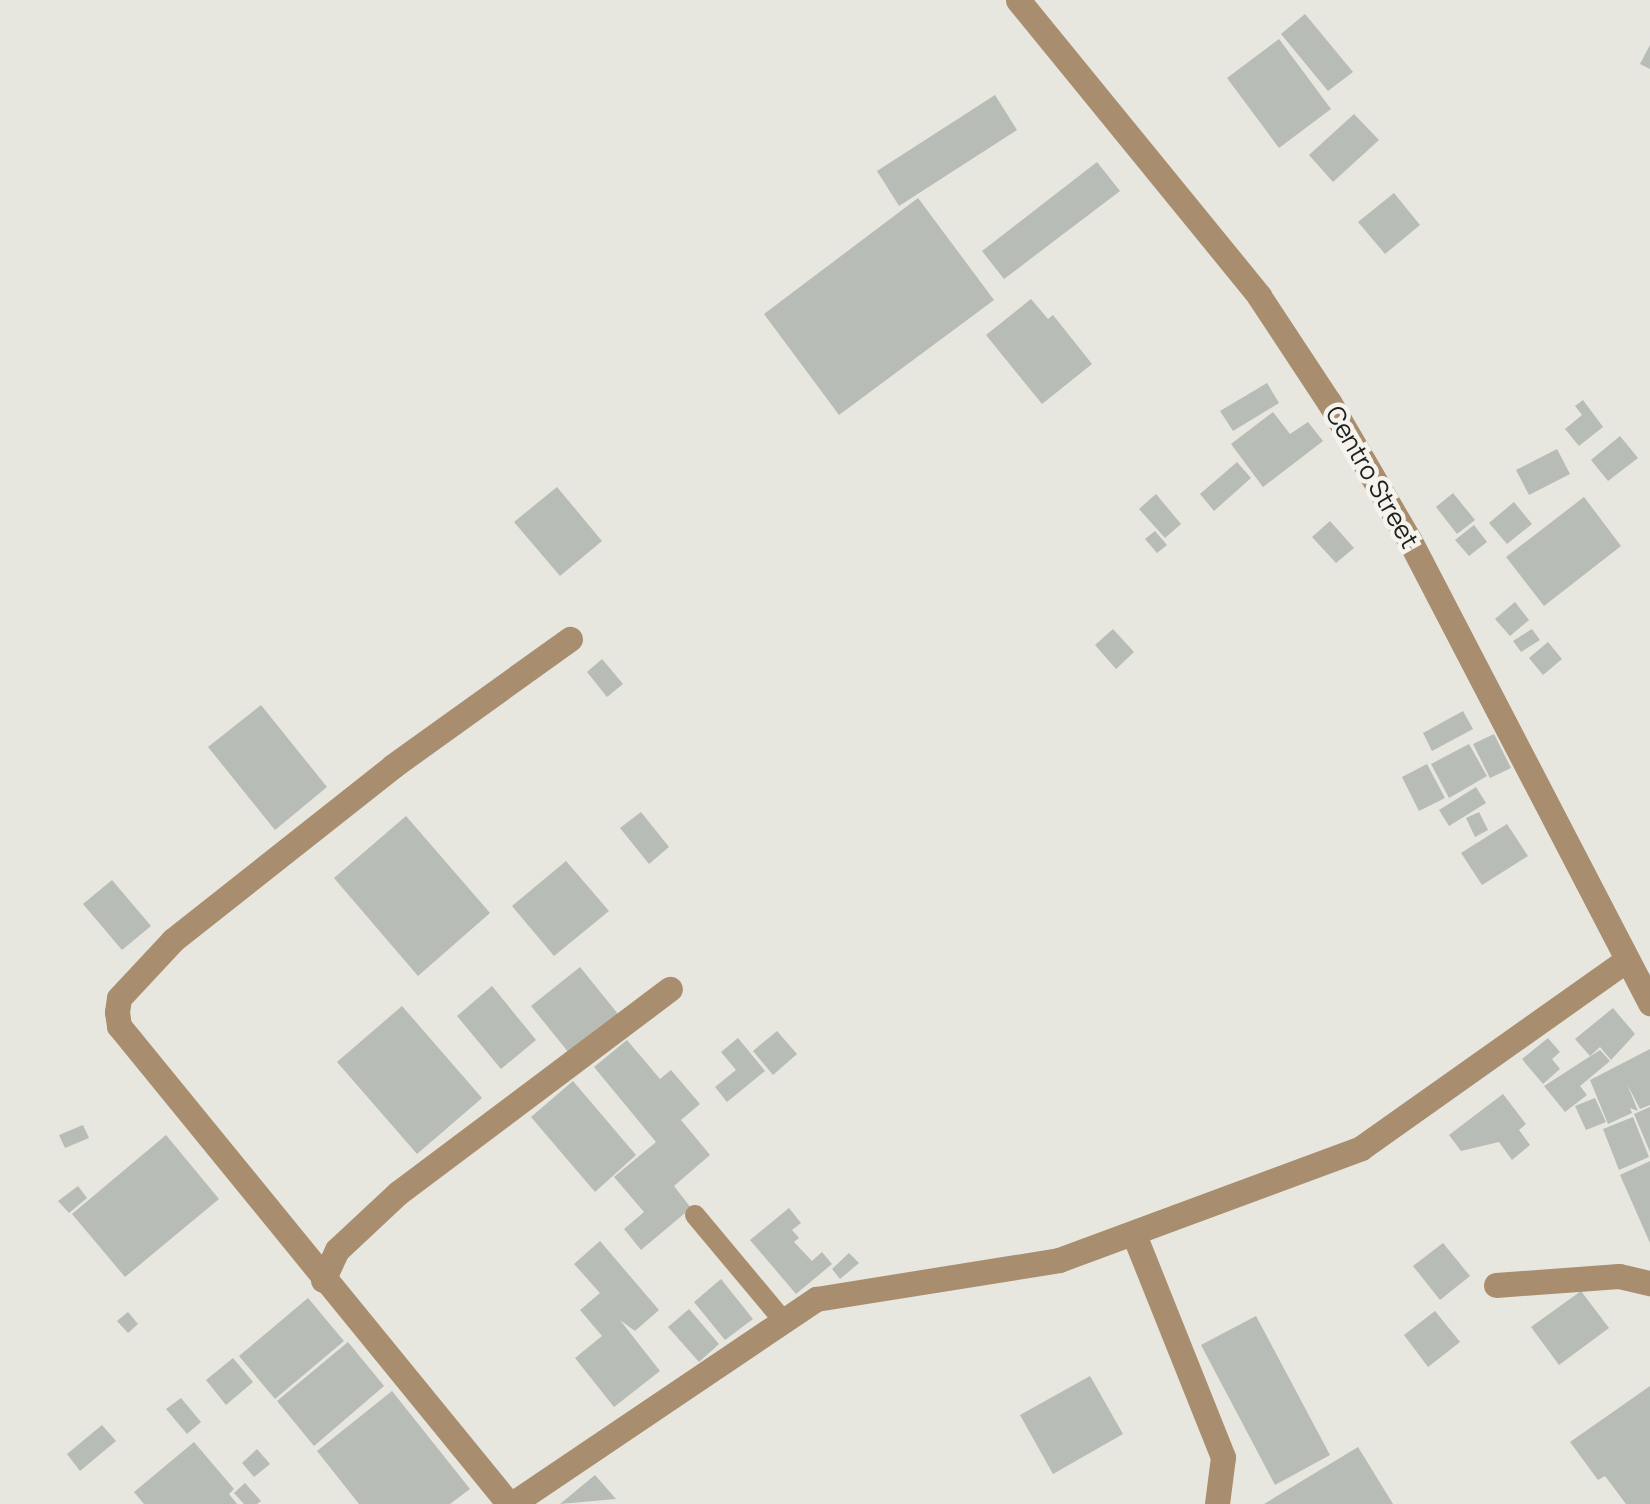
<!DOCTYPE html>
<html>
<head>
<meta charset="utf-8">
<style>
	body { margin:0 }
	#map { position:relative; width:1650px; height:1504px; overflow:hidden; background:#e7e6df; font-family:Manrope,sans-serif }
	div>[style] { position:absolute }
	.building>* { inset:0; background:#b8bcb6 }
	.service>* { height:20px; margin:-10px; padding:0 10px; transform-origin:10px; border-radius:10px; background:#a88d6e }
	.minor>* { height:25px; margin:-12.5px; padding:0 12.5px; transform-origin:12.5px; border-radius:12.5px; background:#a88d6e }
	.tertiary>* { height:25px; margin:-12.5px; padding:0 12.5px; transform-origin:12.5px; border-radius:12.5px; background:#a88d6e }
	span { translate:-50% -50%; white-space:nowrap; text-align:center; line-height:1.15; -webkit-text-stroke:9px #f4f3ed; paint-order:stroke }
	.street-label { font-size:25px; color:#20201d }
</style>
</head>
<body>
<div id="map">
	<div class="building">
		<div style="clip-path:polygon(1305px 14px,1353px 72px,1328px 91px,1281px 34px)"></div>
		<div style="clip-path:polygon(1279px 39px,1331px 109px,1279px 148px,1227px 78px)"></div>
		<div style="clip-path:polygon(1650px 45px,1650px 69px,1640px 64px)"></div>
		<div style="clip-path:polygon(995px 95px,1017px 130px,899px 206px,877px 171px)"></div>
		<div style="clip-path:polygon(1354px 114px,1379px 140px,1333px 182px,1309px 155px)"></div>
		<div style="clip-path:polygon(1097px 162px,1120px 191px,1004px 279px,982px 251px)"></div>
		<div style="clip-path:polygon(1394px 193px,1420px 225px,1385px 254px,1358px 222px)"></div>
		<div style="clip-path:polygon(918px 198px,994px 300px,839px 415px,764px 314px)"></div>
		<div style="clip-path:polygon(1031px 299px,1048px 319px,1053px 315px,1092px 364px,1042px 404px,986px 335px)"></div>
		<div style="clip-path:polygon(1267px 383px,1279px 403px,1233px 431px,1220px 411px)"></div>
		<div style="clip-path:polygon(1583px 400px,1603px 427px,1579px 446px,1565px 429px,1582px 415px,1575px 406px)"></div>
		<div style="clip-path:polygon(1273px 412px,1290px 434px,1308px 422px,1323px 441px,1263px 487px,1231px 444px)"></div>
		<div style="clip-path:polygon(1620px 436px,1638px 458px,1608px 481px,1591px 460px)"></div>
		<div style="clip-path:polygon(1557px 449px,1570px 474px,1529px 495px,1516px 470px)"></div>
		<div style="clip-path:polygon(1237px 462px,1251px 478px,1214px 511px,1200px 494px)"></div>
		<div style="clip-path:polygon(557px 487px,602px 541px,560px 576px,514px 522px)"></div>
		<div style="clip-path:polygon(1453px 493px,1475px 520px,1457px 534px,1436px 507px)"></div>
		<div style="clip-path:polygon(1156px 494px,1181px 524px,1165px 538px,1139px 509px)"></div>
		<div style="clip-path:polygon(1584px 497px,1621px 546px,1544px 606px,1506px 557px)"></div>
		<div style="clip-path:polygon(1514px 502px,1532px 524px,1507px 544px,1489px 523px)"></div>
		<div style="clip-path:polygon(1330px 521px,1354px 548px,1336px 563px,1312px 537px)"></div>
		<div style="clip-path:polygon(1474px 525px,1487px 542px,1469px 556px,1455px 540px)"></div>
		<div style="clip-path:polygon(1155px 531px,1167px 545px,1157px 553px,1145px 539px)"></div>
		<div style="clip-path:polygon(1515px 602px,1529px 620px,1510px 636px,1495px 619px)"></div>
		<div style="clip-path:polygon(1113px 629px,1134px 652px,1116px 669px,1095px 645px)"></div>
		<div style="clip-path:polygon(1532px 629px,1540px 640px,1521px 652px,1513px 641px)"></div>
		<div style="clip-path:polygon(1548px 642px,1562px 659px,1543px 675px,1529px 658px)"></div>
		<div style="clip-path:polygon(602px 659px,623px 684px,607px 697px,587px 672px)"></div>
		<div style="clip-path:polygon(261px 705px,327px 787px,275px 830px,208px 747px)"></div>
		<div style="clip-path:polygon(1463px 711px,1473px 729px,1432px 751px,1423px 733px)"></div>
		<div style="clip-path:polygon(1494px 734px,1511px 768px,1490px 778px,1473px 744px)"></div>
		<div style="clip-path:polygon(1469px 744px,1487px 776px,1449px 798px,1431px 764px)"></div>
		<div style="clip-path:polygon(1427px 764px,1445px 798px,1419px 811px,1402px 777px)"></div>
		<div style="clip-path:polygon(1476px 787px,1486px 803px,1449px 826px,1439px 810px)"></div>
		<div style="clip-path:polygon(641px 812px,669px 847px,649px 864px,620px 828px)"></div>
		<div style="clip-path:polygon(1479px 812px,1488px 830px,1475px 837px,1466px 818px)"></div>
		<div style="clip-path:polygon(406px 816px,490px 913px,418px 976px,334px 878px)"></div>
		<div style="clip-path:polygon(1507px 824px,1528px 856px,1482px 885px,1461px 853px)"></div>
		<div style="clip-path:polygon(566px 861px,609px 911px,554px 956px,512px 906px)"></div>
		<div style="clip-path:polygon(112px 880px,151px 926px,122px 950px,83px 904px)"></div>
		<div style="clip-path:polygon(580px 967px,618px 1014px,569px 1053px,531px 1006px)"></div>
		<div style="clip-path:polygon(492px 986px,536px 1040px,501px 1069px,457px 1016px)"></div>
		<div style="clip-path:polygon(402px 1006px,482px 1098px,417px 1154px,337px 1062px)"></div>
		<div style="clip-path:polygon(1613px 1008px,1635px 1034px,1611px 1060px,1600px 1047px,1590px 1056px,1575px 1039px)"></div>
		<div style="clip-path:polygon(777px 1031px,797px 1054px,773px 1075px,753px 1051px)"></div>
		<div style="clip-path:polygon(738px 1038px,765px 1071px,727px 1102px,715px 1087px,736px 1070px,721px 1052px)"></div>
		<div style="clip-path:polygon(1548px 1038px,1560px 1052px,1552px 1059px,1560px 1069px,1543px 1084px,1522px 1059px)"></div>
		<div style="clip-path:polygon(627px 1040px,660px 1079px,671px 1070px,700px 1104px,681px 1120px,710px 1155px,674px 1186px,691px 1208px,641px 1250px,624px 1229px,644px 1212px,614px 1177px,656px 1142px,594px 1067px)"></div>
		<div style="clip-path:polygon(1650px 1049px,1650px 1105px,1640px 1109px,1627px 1084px,1638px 1111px,1630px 1108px,1632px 1113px,1608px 1124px,1590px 1080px)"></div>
		<div style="clip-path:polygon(1600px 1050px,1610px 1061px,1580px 1086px,1587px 1095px,1565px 1112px,1544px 1086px)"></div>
		<div style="clip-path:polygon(573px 1081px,636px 1155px,595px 1192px,531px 1117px)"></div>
		<div style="clip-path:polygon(1503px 1094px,1526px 1124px,1519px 1130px,1530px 1145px,1512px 1160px,1499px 1142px,1461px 1151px,1449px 1135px)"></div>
		<div style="clip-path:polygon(1595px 1098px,1606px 1122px,1586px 1130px,1575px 1106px)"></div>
		<div style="clip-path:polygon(1650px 1107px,1650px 1152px,1634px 1114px)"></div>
		<div style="clip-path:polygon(1633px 1117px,1649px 1157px,1619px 1170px,1603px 1129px)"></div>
		<div style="clip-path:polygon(83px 1125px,89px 1138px,65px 1148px,59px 1135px)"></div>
		<div style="clip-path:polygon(166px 1135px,219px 1199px,125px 1277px,72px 1214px)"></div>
		<div style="clip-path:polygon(1650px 1161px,1650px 1243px,1620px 1175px)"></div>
		<div style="clip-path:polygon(78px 1186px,87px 1198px,69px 1213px,58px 1201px)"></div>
		<div style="clip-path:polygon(789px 1208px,801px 1223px,792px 1230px,799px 1238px,794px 1242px,812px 1261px,822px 1252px,832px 1264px,796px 1294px,750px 1240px)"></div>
		<div style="clip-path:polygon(600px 1241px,659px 1310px,635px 1331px,620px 1320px,660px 1371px,614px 1407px,575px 1358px,602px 1336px,580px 1310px,600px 1293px,574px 1264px)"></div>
		<div style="clip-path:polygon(1443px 1243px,1470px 1276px,1440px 1300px,1413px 1266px)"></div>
		<div style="clip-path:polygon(849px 1253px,859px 1263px,840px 1279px,832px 1269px)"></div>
		<div style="clip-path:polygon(721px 1279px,753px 1319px,725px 1340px,694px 1302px)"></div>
		<div style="clip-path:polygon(1581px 1291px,1609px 1328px,1559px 1365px,1531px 1327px)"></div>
		<div style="clip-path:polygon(308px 1298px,344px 1341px,275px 1399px,239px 1356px)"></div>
		<div style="clip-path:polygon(689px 1309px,719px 1344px,699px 1362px,668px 1327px)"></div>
		<div style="clip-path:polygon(1435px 1311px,1460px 1342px,1428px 1367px,1404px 1335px)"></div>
		<div style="clip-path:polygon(128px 1312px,138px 1324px,128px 1333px,117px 1321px)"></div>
		<div style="clip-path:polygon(1256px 1316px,1330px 1455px,1275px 1485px,1201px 1345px)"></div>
		<div style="clip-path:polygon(348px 1342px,384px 1386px,314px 1446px,277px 1401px)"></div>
		<div style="clip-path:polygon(233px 1358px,253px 1382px,226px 1405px,206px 1380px)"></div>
		<div style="clip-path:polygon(1090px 1376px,1123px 1434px,1053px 1474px,1020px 1415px)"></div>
		<div style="clip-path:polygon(1650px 1386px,1650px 1504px,1626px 1504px,1605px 1476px,1598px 1480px,1570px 1442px)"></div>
		<div style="clip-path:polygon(392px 1391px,470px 1489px,450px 1504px,359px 1504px,317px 1451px)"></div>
		<div style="clip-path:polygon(181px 1398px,201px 1422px,187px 1434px,166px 1409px)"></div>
		<div style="clip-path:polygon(102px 1425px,116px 1441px,80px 1471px,67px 1454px)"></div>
		<div style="clip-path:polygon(194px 1442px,234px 1489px,229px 1494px,237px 1504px,144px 1504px,134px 1492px)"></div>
		<div style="clip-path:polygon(1358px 1447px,1393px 1504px,1264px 1504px)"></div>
		<div style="clip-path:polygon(257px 1449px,270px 1464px,254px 1477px,242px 1463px)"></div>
		<div style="clip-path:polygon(595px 1475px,616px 1499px,560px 1504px)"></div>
		<div style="clip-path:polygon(245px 1483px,261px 1501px,257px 1504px,244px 1504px,234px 1493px)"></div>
	</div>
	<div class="service">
		<div style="left:695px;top:1215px;width:134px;rotate:50.1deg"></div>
	</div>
	<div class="minor">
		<div style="left:1135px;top:1237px;width:237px;rotate:68.2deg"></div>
		<div style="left:1223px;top:1457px;width:47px;rotate:97.3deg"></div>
		<div style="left:323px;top:1280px;width:33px;rotate:-65deg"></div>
		<div style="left:337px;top:1250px;width:83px;rotate:-43.1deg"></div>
		<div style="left:398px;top:1193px;width:340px;rotate:-36.9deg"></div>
		<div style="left:1496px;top:1285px;width:123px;rotate:-4.2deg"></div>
		<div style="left:1619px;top:1276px;width:32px;rotate:13deg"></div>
		<div style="left:509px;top:1504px;width:617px;rotate:-129.21deg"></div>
		<div style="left:119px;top:1026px;width:14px;rotate:-98deg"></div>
		<div style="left:117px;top:1012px;width:14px;rotate:-82deg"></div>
		<div style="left:119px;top:998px;width:79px;rotate:-47deg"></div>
		<div style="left:173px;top:940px;width:280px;rotate:-38.3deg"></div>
		<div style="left:393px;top:766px;width:218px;rotate:-35.7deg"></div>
		<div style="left:512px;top:1504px;width:367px;rotate:-34deg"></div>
		<div style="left:816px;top:1299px;width:246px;rotate:-9.1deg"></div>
		<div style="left:1059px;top:1260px;width:322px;rotate:-20.3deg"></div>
		<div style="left:1361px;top:1148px;width:326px;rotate:-35.3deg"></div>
	</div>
	<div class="tertiary">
		<div style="left:1018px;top:0;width:382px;rotate:50.8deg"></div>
		<div style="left:1259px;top:296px;width:127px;rotate:56.6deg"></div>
		<div style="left:1329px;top:402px;width:161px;rotate:59.8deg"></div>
		<div style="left:1410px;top:541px;width:521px;rotate:62.55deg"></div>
	</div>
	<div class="street-label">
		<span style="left:1372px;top:477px;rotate:60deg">Centro Street</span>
	</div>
</div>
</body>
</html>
